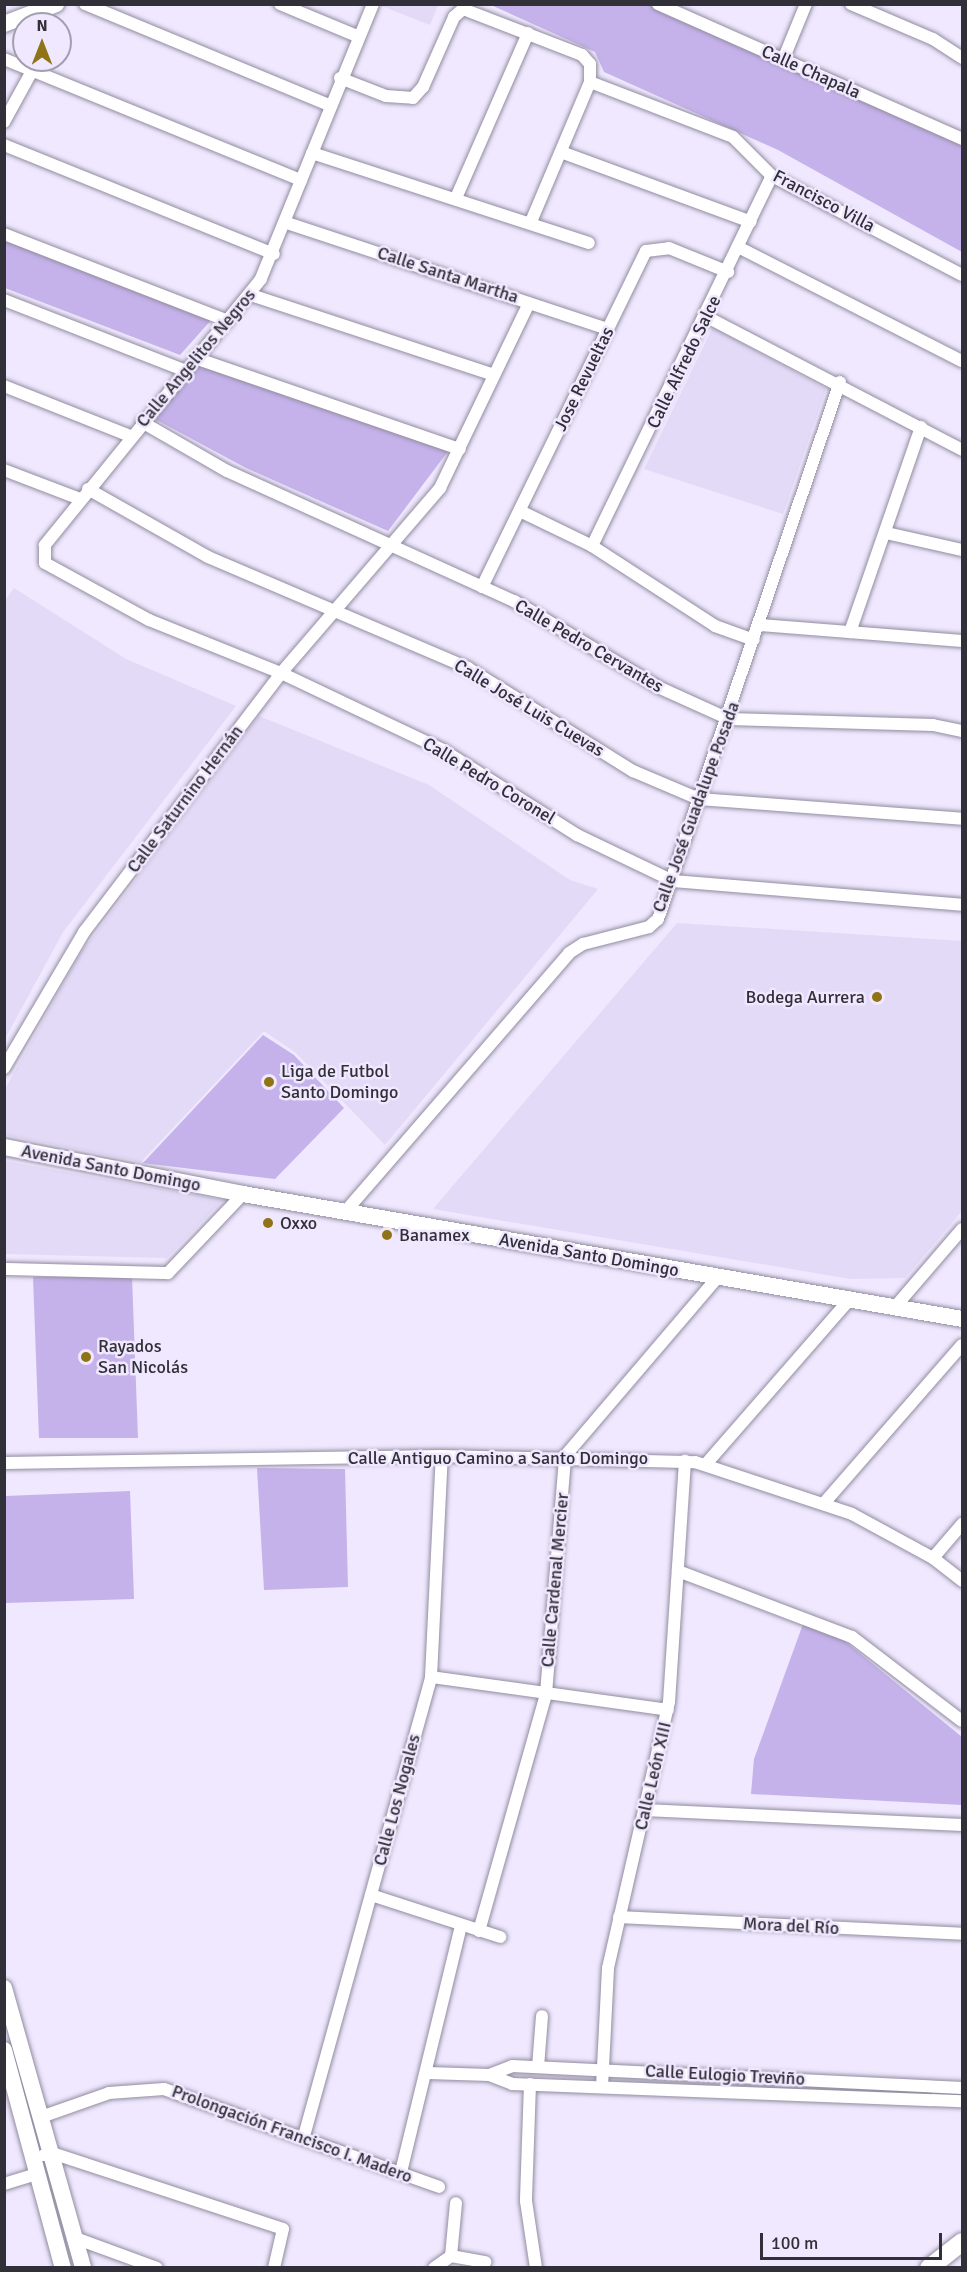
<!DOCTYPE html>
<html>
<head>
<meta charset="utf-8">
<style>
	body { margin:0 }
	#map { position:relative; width:967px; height:2272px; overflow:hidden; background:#efe8fe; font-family:Signika,sans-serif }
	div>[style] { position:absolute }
	.built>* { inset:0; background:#e3daf7 }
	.green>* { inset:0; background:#c5b2eb }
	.roads { filter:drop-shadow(0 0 2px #928ca0) drop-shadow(0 0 2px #928ca0) }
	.minor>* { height:12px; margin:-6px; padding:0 6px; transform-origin:6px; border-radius:6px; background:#fff }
	.tertiary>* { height:16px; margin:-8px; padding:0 8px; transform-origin:8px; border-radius:8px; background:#fff }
	.secondary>* { height:18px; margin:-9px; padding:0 9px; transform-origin:9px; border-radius:9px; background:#fff }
	.dots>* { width:16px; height:16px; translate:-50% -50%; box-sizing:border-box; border:3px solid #efe8fe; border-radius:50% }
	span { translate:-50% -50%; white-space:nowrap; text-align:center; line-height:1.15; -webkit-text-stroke:5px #efe8fe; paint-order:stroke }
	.street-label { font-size:18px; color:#312f37 }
	.poi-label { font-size:18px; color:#312f37 }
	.right { translate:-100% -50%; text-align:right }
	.left { translate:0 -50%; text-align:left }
	.frame { position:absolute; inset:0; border:6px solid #312f37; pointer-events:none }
	.north { position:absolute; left:12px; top:12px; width:60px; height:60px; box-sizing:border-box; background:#efe8fe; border:2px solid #a39eae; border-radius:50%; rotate:0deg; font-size:16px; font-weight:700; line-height:24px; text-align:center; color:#312f37 }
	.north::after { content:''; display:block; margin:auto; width:21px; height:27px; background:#8f7317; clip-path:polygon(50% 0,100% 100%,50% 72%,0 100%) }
	.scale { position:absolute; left:760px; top:2233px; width:182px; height:27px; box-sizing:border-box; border:3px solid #312f37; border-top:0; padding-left:8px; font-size:18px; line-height:21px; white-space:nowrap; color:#312f37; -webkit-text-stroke:4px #efe8fe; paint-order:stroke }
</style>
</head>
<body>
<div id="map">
	<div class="built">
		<div style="clip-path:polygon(379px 5px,438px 5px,430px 25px)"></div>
		<div style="clip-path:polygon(713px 327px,826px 389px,783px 514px,644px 469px)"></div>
		<div style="clip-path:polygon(14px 588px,126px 659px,236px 706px,63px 932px,5px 1039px,4px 602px)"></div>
		<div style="clip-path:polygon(259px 716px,429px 785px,570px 880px,598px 889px,385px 1145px,296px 1053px,264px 1031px,141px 1162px,5px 1135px,5px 1089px,80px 954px)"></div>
		<div style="clip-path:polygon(677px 923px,962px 941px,962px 1211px,905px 1278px,851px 1279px,433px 1209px)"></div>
		<div style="clip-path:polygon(5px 1161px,223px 1200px,167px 1258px,5px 1254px)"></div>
	</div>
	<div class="green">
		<div style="clip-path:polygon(491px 5px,655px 5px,962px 141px,962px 252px,778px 150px,604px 72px,595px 52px)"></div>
		<div style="clip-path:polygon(4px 237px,213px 318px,180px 355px,5px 288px)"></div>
		<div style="clip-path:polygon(193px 364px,449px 450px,388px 531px,246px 468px,153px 418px)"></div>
		<div style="clip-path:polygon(263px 1035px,294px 1055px,344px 1108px,275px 1179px,143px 1163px)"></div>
		<div style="clip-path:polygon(33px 1277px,132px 1277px,138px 1438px,39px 1438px)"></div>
		<div style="clip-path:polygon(257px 1468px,345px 1469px,348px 1587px,264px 1590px)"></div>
		<div style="clip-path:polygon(130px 1491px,134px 1599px,5px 1603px,5px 1496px)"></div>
		<div style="clip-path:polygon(803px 1624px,835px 1633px,962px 1737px,962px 1805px,751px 1794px,754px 1759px)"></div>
	</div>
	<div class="roads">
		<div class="minor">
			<div style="left:85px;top:4px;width:264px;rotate:22.5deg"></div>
			<div style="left:280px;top:4px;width:83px;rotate:22.6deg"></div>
			<div style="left:373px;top:4px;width:297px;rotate:112.2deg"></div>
			<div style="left:261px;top:279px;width:343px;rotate:129.1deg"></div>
			<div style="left:45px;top:545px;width:18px;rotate:90deg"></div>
			<div style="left:45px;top:563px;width:119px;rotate:28.7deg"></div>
			<div style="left:149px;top:620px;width:142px;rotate:21.9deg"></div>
			<div style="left:281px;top:673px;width:179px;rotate:25.4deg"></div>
			<div style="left:443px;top:750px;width:159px;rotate:32.4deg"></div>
			<div style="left:577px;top:835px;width:106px;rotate:25.6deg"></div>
			<div style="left:673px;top:881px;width:290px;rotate:4.7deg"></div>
			<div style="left:658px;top:4px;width:333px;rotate:23.9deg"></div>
			<div style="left:851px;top:4px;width:89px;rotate:23.1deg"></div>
			<div style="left:933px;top:39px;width:35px;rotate:33deg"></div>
			<div style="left:4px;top:59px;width:321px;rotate:22.2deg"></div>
			<div style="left:783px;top:60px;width:61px;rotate:-67.7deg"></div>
			<div style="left:340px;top:78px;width:49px;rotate:21.4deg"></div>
			<div style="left:386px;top:96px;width:27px;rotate:4deg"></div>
			<div style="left:413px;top:98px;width:15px;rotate:-48deg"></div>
			<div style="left:423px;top:87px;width:77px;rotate:-66.1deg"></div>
			<div style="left:454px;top:17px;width:12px;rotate:-42deg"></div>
			<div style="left:463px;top:9px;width:128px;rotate:21.1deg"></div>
			<div style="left:582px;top:55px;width:12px;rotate:48deg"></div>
			<div style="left:590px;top:64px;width:18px;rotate:90deg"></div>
			<div style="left:590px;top:82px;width:152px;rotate:112.9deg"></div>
			<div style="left:590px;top:82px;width:153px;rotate:21deg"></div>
			<div style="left:733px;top:137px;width:55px;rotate:45deg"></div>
			<div style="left:772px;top:176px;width:214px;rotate:27.5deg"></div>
			<div style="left:4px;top:122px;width:58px;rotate:-61.2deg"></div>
			<div style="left:4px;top:145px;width:291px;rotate:22deg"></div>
			<div style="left:561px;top:152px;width:202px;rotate:20.2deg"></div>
			<div style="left:312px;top:153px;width:291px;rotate:18deg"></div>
			<div style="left:456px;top:198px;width:180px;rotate:-66.4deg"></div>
			<div style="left:287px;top:223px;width:338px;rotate:18.3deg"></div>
			<div style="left:4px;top:234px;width:240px;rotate:21.2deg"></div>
			<div style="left:740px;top:248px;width:249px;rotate:27deg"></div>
			<div style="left:251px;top:295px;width:256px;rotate:18.2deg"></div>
			<div style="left:4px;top:300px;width:193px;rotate:21.3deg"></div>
			<div style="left:707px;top:317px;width:288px;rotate:27.5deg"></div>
			<div style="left:195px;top:358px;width:280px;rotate:19deg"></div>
			<div style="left:4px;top:386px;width:136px;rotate:21.6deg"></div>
			<div style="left:142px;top:422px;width:98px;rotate:30deg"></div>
			<div style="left:227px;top:471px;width:315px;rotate:24.4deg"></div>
			<div style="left:514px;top:601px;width:168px;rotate:30.8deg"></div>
			<div style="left:658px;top:687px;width:78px;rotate:24.3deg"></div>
			<div style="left:729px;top:719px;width:204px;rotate:1.7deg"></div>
			<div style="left:933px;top:725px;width:30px;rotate:12deg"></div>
			<div style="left:4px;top:470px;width:81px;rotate:20.9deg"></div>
			<div style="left:88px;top:489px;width:138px;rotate:29.5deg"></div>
			<div style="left:208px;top:557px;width:283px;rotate:23.1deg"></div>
			<div style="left:468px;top:668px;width:195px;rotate:32deg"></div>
			<div style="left:633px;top:771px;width:72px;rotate:23deg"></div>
			<div style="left:699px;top:799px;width:264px;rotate:4.3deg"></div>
			<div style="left:520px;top:511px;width:80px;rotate:25.9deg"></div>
			<div style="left:592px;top:546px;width:147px;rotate:33deg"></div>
			<div style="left:715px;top:626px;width:41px;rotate:19.7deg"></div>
			<div style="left:886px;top:533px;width:78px;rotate:12.6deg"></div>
			<div style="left:592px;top:546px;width:411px;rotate:-64.1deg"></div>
			<div style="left:482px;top:587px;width:374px;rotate:-64deg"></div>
			<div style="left:646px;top:251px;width:23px;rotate:-7deg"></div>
			<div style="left:669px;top:248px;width:64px;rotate:22.1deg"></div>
			<div style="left:760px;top:625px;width:203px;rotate:4.5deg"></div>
			<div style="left:850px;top:632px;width:217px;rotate:-70.9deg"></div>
			<div style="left:4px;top:1068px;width:158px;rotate:-59.5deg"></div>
			<div style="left:84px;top:932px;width:325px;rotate:-52.7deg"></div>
			<div style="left:281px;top:673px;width:244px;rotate:-49.3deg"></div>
			<div style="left:440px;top:488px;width:205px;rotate:-64.3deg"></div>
			<div style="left:345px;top:1212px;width:342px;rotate:-49.1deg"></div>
			<div style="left:569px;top:953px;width:17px;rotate:-33deg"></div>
			<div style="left:583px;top:944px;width:68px;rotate:-14.4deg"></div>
			<div style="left:649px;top:927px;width:12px;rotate:-42deg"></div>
			<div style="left:658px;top:919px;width:567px;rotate:-71.28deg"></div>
			<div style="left:4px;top:1269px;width:164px;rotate:1.4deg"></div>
			<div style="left:168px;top:1273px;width:109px;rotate:-46.5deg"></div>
			<div style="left:895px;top:1307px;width:103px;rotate:-49.3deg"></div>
			<div style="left:4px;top:1463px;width:438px;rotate:-0.9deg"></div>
			<div style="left:442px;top:1456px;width:253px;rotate:1.4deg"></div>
			<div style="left:695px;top:1462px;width:165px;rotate:18.3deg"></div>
			<div style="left:852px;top:1514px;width:92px;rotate:28.5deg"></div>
			<div style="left:933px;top:1558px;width:37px;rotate:38deg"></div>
			<div style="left:706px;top:1464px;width:220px;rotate:-48.9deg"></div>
			<div style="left:825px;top:1502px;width:208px;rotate:-48.9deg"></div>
			<div style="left:933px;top:1558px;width:45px;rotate:-49.5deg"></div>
			<div style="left:678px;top:1571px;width:186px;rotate:20.8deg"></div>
			<div style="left:852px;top:1637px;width:138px;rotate:37.4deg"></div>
			<div style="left:431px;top:1677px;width:239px;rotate:7.9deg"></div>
			<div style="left:645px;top:1810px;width:317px;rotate:2.7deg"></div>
			<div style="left:371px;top:1895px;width:136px;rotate:18deg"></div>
			<div style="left:619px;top:1917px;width:343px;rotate:2.8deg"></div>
			<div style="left:479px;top:1931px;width:246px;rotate:-74.2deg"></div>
			<div style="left:546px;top:1694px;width:239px;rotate:-85.4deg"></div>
			<div style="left:565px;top:1456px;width:235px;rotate:-49.5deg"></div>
			<div style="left:538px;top:2067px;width:51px;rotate:-85.5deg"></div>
			<div style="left:428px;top:2073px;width:61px;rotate:1.9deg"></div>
			<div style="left:489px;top:2075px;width:25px;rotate:21deg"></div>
			<div style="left:512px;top:2084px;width:450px;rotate:2.2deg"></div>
			<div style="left:489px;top:2075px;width:25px;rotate:-21deg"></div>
			<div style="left:512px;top:2066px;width:451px;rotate:2.8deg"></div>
			<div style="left:530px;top:2084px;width:117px;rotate:92deg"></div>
			<div style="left:526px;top:2201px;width:68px;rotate:81.5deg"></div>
			<div style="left:602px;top:2087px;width:119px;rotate:-87.1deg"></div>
			<div style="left:608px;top:1968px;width:273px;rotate:-77.1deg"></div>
			<div style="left:669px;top:1702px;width:242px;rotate:-86.2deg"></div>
			<div style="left:41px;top:2117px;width:72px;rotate:-19.4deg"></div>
			<div style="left:109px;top:2093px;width:55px;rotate:-4.2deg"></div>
			<div style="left:164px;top:2089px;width:292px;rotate:19.6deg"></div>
			<div style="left:304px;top:2136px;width:476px;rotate:-74.5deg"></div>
			<div style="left:431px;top:1677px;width:221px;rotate:-87.2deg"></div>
			<div style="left:44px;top:2155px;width:8px;rotate:-14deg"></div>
			<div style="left:52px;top:2153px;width:243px;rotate:18.2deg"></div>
			<div style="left:283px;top:2229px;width:40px;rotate:103deg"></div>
			<div style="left:401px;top:2172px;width:253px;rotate:-76.3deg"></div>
			<div style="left:4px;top:2184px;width:34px;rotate:-17deg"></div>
			<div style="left:75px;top:2238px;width:87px;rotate:20.1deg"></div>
			<div style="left:451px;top:2256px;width:53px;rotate:-84.6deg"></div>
			<div style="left:451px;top:2256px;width:35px;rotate:10deg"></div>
			<div style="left:434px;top:2268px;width:21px;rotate:-35deg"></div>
		</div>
		<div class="tertiary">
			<div style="left:4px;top:24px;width:56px;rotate:-21deg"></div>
			<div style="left:4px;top:1147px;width:244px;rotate:11.1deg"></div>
			<div style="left:243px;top:1194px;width:730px;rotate:9.86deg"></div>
			<div style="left:4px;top:1988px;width:291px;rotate:74.2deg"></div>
			<div style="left:4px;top:2050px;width:226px;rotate:74.9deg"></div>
		</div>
		<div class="secondary">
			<div style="left:929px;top:2268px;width:42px;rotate:-38.2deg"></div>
		</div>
	</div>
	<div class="dots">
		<div style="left:877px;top:997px;background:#8f7317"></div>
		<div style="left:269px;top:1082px;background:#8f7317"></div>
		<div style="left:268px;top:1223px;background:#8f7317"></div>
		<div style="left:387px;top:1235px;background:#8f7317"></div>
		<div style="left:86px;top:1357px;background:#8f7317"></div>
	</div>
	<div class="street-label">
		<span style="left:811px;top:72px;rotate:24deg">Calle Chapala</span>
		<span style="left:824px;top:201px;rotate:28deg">Francisco Villa</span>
		<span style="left:448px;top:275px;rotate:18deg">Calle Santa Martha</span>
		<span style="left:196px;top:358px;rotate:-50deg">Calle Angelitos Negros</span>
		<span style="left:684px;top:362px;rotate:-64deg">Calle Alfredo Salce</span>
		<span style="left:584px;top:379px;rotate:-64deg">Jose Revueltas</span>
		<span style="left:589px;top:646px;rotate:30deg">Calle Pedro Cervantes</span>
		<span style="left:529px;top:708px;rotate:31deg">Calle José Luis Cuevas</span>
		<span style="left:489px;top:781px;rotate:31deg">Calle Pedro Coronel</span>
		<span style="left:185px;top:799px;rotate:-53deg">Calle Saturnino Hernán</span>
		<span style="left:696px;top:807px;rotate:-70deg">Calle José Guadalupe Posada</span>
		<span style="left:111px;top:1168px;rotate:11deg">Avenida Santo Domingo</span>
		<span style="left:589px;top:1255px;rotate:10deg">Avenida Santo Domingo</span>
		<span style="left:498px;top:1458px">Calle Antiguo Camino a Santo Domingo</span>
		<span style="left:555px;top:1580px;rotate:-85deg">Calle Cardenal Mercier</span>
		<span style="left:653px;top:1776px;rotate:-77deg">Calle León XIII</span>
		<span style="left:397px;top:1800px;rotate:-75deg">Calle Los Nogales</span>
		<span style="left:791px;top:1926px;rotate:3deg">Mora del Río</span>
		<span style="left:725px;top:2075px;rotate:3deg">Calle Eulogio Treviño</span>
		<span style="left:292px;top:2134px;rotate:20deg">Prolongación Francisco I. Madero</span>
	</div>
	<div class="poi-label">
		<span class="right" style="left:865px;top:997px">Bodega Aurrera</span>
		<span class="left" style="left:281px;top:1082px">Liga de Futbol<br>Santo Domingo</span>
		<span class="left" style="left:280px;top:1223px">Oxxo</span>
		<span class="left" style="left:399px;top:1235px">Banamex</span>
		<span class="left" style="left:98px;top:1357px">Rayados<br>San Nicolás</span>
	</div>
	<div class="frame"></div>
	<div class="north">N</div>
	<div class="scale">100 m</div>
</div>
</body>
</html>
